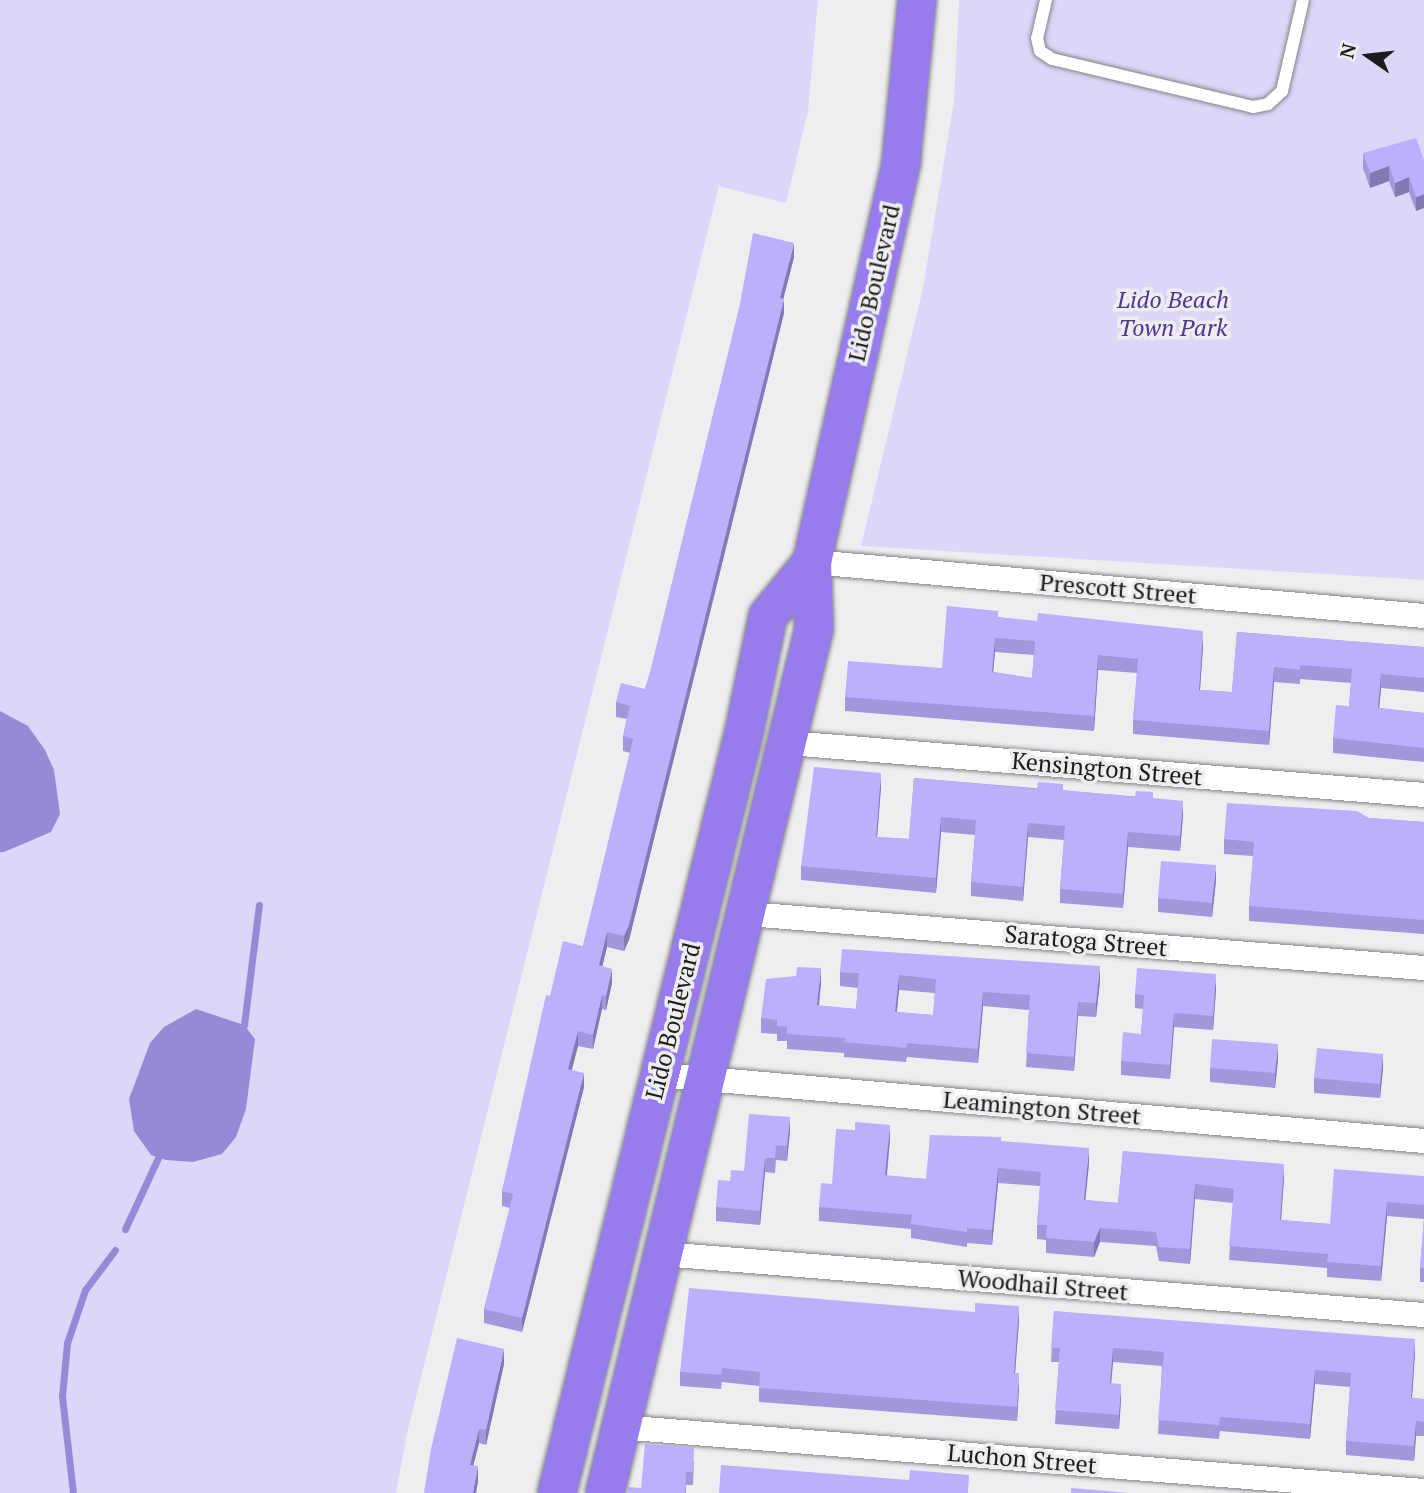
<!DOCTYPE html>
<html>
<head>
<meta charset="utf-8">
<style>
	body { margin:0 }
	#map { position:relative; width:1424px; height:1493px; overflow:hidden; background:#eeeef1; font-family:"PT Serif",serif }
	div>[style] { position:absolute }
	.green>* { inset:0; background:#dcd7f9 }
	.water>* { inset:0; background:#9889d6 }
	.stream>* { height:7px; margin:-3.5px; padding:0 3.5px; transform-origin:3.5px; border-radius:3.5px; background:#9889d6 }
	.roads { filter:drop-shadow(0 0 2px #848487) drop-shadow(0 0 2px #848487) }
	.lane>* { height:12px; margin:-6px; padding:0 6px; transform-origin:6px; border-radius:6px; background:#fff }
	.street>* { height:24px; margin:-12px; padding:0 12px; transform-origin:12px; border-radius:12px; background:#fff }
	.highway>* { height:38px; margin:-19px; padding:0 19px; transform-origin:19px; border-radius:19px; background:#967ced }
	.wall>* { inset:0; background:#a396da }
	.shaded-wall>* { inset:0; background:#847ab2 }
	.building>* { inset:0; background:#bdaefe }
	span { translate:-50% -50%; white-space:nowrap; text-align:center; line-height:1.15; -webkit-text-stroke:7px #eeeef1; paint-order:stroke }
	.street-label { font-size:24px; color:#1c1c1d }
	.park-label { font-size:24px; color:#4f3690; font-style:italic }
	.north { position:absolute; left:1333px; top:21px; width:70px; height:70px; -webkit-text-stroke:5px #eeeef1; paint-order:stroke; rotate:284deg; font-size:19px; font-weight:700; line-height:28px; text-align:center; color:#1c1c1d }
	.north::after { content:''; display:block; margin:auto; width:24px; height:32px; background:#1c1c1d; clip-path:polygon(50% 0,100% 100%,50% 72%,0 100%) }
</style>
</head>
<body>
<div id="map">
	<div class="green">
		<div style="clip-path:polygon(0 0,818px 0,808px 111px,786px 203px,719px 186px,408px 1429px,396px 1493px,0 1493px)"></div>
		<div style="clip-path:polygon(959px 0,1424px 0,1424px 580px,861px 546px,923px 288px,954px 101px)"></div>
	</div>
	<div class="water">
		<div style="clip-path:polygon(0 711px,28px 726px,45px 750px,54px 770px,60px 814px,51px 832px,4px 852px,0 852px)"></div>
		<div style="clip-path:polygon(196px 1009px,244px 1025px,255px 1039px,246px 1109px,236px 1137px,222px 1154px,193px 1162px,166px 1160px,151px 1155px,134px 1131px,129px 1099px,150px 1043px,164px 1027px)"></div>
	</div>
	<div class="stream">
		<div style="left:244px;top:1025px;width:121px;rotate:-82.9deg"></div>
		<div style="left:125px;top:1229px;width:78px;rotate:-65.1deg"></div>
		<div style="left:73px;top:1493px;width:98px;rotate:-96.5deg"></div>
		<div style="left:62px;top:1396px;width:53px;rotate:-84.6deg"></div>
		<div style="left:67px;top:1343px;width:56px;rotate:-71.2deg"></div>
		<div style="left:85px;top:1290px;width:50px;rotate:-53.1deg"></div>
	</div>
	<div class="roads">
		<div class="lane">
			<div style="left:1046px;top:0;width:39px;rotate:103deg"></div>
			<div style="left:1037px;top:38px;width:13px;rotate:77deg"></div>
			<div style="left:1040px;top:51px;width:14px;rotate:34deg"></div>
			<div style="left:1052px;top:59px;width:207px;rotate:13.4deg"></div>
			<div style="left:1253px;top:107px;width:15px;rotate:-11deg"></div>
			<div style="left:1268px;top:104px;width:19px;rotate:-43deg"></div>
			<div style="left:1282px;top:91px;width:93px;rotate:-77deg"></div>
		</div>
		<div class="street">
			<div style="left:812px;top:562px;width:614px;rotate:5.04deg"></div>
			<div style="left:789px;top:743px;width:637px;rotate:4.68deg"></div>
			<div style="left:748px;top:914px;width:678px;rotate:4.57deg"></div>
			<div style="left:659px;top:1075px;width:768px;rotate:4.93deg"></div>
			<div style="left:662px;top:1254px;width:764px;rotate:4.58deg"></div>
			<div style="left:619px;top:1427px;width:808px;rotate:4.55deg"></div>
		</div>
		<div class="highway">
			<div style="left:557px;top:1493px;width:784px;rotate:-76.19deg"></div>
			<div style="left:744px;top:732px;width:118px;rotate:-78.3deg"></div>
			<div style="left:768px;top:616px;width:70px;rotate:-50.8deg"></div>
			<div style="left:605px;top:1493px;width:889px;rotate:-76.4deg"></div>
			<div style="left:814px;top:629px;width:67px;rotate:-91.7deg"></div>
			<div style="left:812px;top:562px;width:409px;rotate:-77.4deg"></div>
			<div style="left:901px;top:163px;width:164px;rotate:-84.4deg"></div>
		</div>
	</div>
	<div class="wall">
		<div style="clip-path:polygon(1363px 153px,1424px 160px,1416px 211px,1409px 192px,1395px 197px,1389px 181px,1370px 188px,1363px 168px)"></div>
		<div style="clip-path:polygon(794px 257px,783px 299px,784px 313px,629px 940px,624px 951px,607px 947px,602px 966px,612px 983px,606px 1010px,602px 1009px,593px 1049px,578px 1046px,572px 1070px,584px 1087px,522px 1332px,484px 1323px,484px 1309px,510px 1208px,502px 1206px,502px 1191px,550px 996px,583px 946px,630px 753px,623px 751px,623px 736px,627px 719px,616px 717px,616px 702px,645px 689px,651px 669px,739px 309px)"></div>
		<div style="clip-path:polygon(evenodd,998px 617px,1203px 646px,1200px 690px,1232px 692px,1237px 632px,1424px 647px,1424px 692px,1381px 688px,1379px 708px,1424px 713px,1424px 762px,1333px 753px,1333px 738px,1349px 706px,1351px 683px,1300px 679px,1300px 684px,1274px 682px,1269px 745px,1133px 734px,1133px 720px,1137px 673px,1098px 670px,1094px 731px,845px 711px,845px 697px,942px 668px,998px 617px,995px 652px,1034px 655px,1032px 678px,993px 672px,995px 652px)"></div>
		<div style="clip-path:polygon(914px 778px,1153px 798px,1183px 815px,1180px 851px,1128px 847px,1123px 908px,1060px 903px,1060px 889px,1064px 840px,1028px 837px,1023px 901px,971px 896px,971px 882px,975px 835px,941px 832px,936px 893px,801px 880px,801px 866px,881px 787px,877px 837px,909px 839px)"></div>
		<div style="clip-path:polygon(1369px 818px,1424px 822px,1424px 934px,1249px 921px,1249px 906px,1253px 856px,1224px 854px,1224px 839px)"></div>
		<div style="clip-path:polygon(1216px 880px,1212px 917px,1158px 912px,1158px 898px)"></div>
		<div style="clip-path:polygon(evenodd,840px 972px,1100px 981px,1096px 1017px,1078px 1016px,1074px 1071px,1026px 1067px,1029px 1010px,983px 1006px,978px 1063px,907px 1057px,906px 1062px,844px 1057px,844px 1053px,787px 1049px,787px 1041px,777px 1041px,777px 1034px,761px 1033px,761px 1018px,796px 976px,821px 983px,819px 1006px,856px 1009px,858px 988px,840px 986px,840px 972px,899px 990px,935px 993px,933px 1015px,897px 1012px,899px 990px)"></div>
		<div style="clip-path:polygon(1216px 989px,1213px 1030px,1174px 1027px,1170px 1079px,1121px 1075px,1121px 1061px,1141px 1034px,1143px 1009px,1135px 1008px,1135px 994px)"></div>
		<div style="clip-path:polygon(1278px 1059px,1275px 1088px,1210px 1082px,1210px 1068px)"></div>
		<div style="clip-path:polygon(1383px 1068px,1380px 1098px,1314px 1093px,1314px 1078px)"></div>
		<div style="clip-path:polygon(790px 1131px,787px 1161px,776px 1160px,775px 1173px,765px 1172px,760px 1225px,716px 1221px,716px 1207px,730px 1181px,744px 1171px)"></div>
		<div style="clip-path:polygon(890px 1139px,887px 1176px,926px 1179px,1001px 1141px,1089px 1163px,1085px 1200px,1118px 1203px,1123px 1151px,1284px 1178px,1281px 1220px,1330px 1224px,1424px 1176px,1424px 1282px,1420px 1282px,1420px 1268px,1424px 1219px,1387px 1216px,1381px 1281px,1327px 1277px,1327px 1268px,1229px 1260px,1233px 1203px,1195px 1199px,1190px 1264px,1159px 1261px,1156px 1246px,1100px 1242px,1094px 1257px,1046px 1253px,1046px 1240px,1037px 1239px,1037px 1225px,1040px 1186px,998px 1183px,992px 1245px,967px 1243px,967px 1247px,911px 1238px,911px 1229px,819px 1221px,819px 1207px,832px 1184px)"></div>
		<div style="clip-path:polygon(1054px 1311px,1415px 1353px,1412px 1398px,1424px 1399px,1424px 1436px,1416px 1436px,1414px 1461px,1346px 1455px,1346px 1441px,1350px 1387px,1315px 1384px,1310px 1439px,1220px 1431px,1219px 1439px,1158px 1434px,1162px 1366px,1113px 1362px,1111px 1383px,1121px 1398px,1119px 1429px,1055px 1424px,1059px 1362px,1051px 1362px)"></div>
		<div style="clip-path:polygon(1019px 1321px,1015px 1373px,1019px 1388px,1017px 1421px,759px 1402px,759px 1386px,722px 1382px,721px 1389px,680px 1386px,680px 1372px)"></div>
		<div style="clip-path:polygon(504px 1364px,486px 1445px,479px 1443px,473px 1465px,478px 1481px,476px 1493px,424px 1493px)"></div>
		<div style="clip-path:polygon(694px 1461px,693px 1485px,686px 1485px,686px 1493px,628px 1493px,641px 1488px)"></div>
	</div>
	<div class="shaded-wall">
		<div style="clip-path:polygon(1389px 166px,1389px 181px,1370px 188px,1370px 173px)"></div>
		<div style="clip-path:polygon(1409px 177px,1409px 192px,1395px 197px,1395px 183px)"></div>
		<div style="clip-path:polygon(1424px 194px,1424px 208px,1416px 211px,1416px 197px)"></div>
		<div style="clip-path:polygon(794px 243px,794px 257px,780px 312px,780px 298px)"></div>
		<div style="clip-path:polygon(784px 299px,784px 313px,629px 940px,624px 951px,624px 936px)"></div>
		<div style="clip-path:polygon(1203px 631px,1203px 646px,1199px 704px,1199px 690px)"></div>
		<div style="clip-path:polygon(995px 638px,995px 652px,992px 686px,992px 672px)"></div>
		<div style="clip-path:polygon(1098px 655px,1098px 670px,1094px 731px,1094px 716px)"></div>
		<div style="clip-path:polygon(1274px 667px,1274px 682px,1269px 745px,1269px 731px)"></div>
		<div style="clip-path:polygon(1381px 674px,1381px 688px,1378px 722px,1378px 708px)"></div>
		<div style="clip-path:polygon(881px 773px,881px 787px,876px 851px,876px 837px)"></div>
		<div style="clip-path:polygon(1183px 801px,1183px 815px,1180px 851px,1180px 836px)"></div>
		<div style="clip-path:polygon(941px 817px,941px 832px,936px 893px,936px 878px)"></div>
		<div style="clip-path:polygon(1028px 823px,1028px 837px,1023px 901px,1023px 887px)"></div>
		<div style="clip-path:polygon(1128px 832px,1128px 847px,1123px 908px,1123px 894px)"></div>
		<div style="clip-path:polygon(1216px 865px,1216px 880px,1212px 917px,1212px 903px)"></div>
		<div style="clip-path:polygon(607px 932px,607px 947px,599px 980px,599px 965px)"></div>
		<div style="clip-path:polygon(1100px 966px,1100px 981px,1096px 1017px,1096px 1003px)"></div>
		<div style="clip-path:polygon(821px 968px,821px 983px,817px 1020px,817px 1005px)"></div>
		<div style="clip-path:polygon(612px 969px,612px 983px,606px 1010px,606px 996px)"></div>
		<div style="clip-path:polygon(1216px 974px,1216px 989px,1213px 1030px,1213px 1016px)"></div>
		<div style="clip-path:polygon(899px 975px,899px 990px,895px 1026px,895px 1012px)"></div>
		<div style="clip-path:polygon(983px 992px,983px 1006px,978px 1063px,978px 1049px)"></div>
		<div style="clip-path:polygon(602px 995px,602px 1009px,593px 1049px,593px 1035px)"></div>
		<div style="clip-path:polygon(1078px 1002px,1078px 1016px,1074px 1071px,1074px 1057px)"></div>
		<div style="clip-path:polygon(1174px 1013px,1174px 1027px,1170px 1079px,1170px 1065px)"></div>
		<div style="clip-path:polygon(578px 1031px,578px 1046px,568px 1083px,568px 1069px)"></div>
		<div style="clip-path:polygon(1278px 1044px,1278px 1059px,1275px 1088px,1275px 1073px)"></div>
		<div style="clip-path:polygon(1383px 1054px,1383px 1068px,1380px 1098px,1380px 1084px)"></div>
		<div style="clip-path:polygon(584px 1073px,584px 1087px,522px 1332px,522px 1318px)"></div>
		<div style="clip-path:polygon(790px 1117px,790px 1131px,787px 1161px,787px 1146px)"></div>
		<div style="clip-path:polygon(890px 1125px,890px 1139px,885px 1190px,885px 1175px)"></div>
		<div style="clip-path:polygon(1089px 1148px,1089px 1163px,1084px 1215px,1084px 1200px)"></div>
		<div style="clip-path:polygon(765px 1158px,765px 1172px,760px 1225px,760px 1211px)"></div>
		<div style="clip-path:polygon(1284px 1164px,1284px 1178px,1280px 1234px,1280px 1220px)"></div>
		<div style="clip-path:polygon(998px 1168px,998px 1183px,992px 1245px,992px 1230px)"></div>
		<div style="clip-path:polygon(1195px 1184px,1195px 1199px,1190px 1264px,1190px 1249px)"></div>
		<div style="clip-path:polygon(1387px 1202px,1387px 1216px,1381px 1281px,1381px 1266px)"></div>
		<div style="clip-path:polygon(1100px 1228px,1100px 1242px,1094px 1257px,1094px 1242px)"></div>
		<div style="clip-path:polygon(1019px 1306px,1019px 1321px,1014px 1387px,1014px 1373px)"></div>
		<div style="clip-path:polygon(1415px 1339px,1415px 1353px,1411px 1412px,1411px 1398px)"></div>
		<div style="clip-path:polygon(1113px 1348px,1113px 1362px,1110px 1397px,1110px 1383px)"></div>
		<div style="clip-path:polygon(504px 1349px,504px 1364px,486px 1445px,486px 1430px)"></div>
		<div style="clip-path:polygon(1315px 1370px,1315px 1384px,1310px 1439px,1310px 1424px)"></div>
		<div style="clip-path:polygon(1019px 1373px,1019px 1388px,1017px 1421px,1017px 1407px)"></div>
		<div style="clip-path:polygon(1121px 1384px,1121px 1398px,1119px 1429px,1119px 1415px)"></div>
		<div style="clip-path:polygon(1416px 1421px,1416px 1436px,1414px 1461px,1414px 1446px)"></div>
		<div style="clip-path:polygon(479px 1429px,479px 1443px,470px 1479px,470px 1465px)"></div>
		<div style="clip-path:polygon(478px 1466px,478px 1481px,476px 1493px,473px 1493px)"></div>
	</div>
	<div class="building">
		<div style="clip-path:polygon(1416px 138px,1424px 160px,1424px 194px,1416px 197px,1409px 177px,1395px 183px,1389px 166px,1370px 173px,1363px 153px)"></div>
		<div style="clip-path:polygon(753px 233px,794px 243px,780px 298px,784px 299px,629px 925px,624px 936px,607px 932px,599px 965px,612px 969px,606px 996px,602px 995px,593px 1035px,578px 1031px,568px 1069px,584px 1073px,522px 1318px,484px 1309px,513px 1194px,502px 1191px,546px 995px,550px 996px,563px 941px,583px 946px,633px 739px,623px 736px,630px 706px,616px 702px,621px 683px,645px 689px,651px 669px,739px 309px)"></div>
		<div style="clip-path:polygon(evenodd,947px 606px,998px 611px,998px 617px,1037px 621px,1038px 613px,1203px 631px,1199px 690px,1232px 692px,1237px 632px,1424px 647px,1424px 678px,1381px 674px,1378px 708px,1424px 713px,1424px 748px,1333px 738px,1336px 705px,1349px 706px,1352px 669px,1300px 665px,1300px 670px,1274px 667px,1269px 731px,1133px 720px,1138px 659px,1098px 655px,1094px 716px,845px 697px,848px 661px,942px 668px,947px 606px,995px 638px,1035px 641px,1032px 678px,992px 672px,995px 638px)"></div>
		<div style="clip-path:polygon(814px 767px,881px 773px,876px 837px,909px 839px,914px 778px,1037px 789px,1038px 782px,1063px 784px,1063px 790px,1135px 797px,1136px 791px,1153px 792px,1153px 798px,1183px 801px,1180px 836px,1128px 832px,1123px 894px,1060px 889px,1065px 826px,1028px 823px,1023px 887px,971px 882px,976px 820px,941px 817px,936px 878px,801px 866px)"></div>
		<div style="clip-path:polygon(1227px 803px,1357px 811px,1369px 818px,1424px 822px,1424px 920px,1249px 906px,1254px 842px,1224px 839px)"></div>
		<div style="clip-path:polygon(1161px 861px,1216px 865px,1212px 903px,1158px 898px)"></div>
		<div style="clip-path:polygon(evenodd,842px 949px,1100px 966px,1096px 1003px,1078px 1002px,1074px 1057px,1026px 1053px,1030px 995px,983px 992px,978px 1049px,907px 1043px,906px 1048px,844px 1042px,845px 1038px,787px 1034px,787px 1027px,777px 1026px,777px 1020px,761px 1018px,766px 979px,796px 976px,797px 967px,821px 968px,817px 1005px,856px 1009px,859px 973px,840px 972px,842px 949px,899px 975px,936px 979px,933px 1015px,895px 1012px,899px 975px)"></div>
		<div style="clip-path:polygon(1137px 968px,1216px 974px,1213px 1016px,1174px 1013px,1170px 1065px,1121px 1061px,1123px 1032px,1141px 1034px,1144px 995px,1135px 994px)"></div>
		<div style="clip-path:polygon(1212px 1039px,1278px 1044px,1275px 1073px,1210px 1068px)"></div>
		<div style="clip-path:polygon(1317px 1048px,1383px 1054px,1380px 1084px,1314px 1078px)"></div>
		<div style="clip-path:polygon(749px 1114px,790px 1117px,787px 1146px,776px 1145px,775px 1158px,765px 1158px,760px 1211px,716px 1207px,718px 1180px,730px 1181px,731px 1170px,744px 1171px)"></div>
		<div style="clip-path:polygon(855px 1122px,890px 1125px,885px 1175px,926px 1179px,930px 1135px,1001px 1137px,1001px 1141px,1089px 1148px,1084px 1200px,1118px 1203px,1123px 1151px,1284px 1164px,1280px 1220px,1330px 1224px,1334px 1169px,1424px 1176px,1424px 1205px,1387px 1202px,1381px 1266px,1327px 1262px,1328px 1254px,1229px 1246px,1234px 1189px,1195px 1184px,1190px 1249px,1159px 1247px,1156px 1232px,1100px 1228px,1094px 1242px,1046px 1238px,1047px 1225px,1037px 1225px,1041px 1172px,998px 1168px,992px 1230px,967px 1228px,967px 1232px,911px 1224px,912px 1215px,819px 1207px,821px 1183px,832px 1184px,836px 1129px,855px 1130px)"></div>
		<div style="clip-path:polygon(1424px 1219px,1424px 1268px,1420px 1268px)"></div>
		<div style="clip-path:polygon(689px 1288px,975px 1312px,975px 1303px,1019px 1306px,1014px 1373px,1019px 1373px,1017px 1407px,759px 1388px,760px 1372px,722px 1368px,721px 1375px,680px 1372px)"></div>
		<div style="clip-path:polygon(1054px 1311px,1415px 1339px,1411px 1398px,1424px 1399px,1424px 1422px,1416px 1421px,1414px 1446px,1346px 1441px,1351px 1373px,1315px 1370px,1310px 1424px,1220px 1417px,1219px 1425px,1158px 1420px,1164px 1352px,1113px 1348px,1110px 1383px,1121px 1384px,1119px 1415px,1055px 1410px,1060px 1348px,1051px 1348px)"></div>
		<div style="clip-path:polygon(457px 1338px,504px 1349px,486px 1430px,479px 1429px,470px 1465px,478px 1466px,473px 1493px,424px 1493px,431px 1449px)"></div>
		<div style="clip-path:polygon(645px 1444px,694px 1447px,693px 1472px,686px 1472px,685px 1493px,628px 1493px,628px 1487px,641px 1488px)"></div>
		<div style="clip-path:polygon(721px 1465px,909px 1480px,910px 1470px,969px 1475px,968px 1493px,719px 1493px)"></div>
		<div style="clip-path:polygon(1071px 1488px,1130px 1493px,1071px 1493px)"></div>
	</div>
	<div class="street-label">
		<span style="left:874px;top:283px;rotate:-77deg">Lido Boulevard</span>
		<span style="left:1118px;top:589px;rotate:5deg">Prescott Street</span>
		<span style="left:1107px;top:769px;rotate:5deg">Kensington Street</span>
		<span style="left:1086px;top:941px;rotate:5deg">Saratoga Street</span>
		<span style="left:673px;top:1021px;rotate:-76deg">Lido Boulevard</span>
		<span style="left:1042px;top:1108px;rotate:5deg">Leamington Street</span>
		<span style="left:1043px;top:1285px;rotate:5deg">Woodhail Street</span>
		<span style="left:1022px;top:1459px;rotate:5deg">Luchon Street</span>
	</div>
	<div class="park-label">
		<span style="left:1173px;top:314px">Lido Beach<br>Town Park</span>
	</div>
	<div class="north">N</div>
</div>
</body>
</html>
